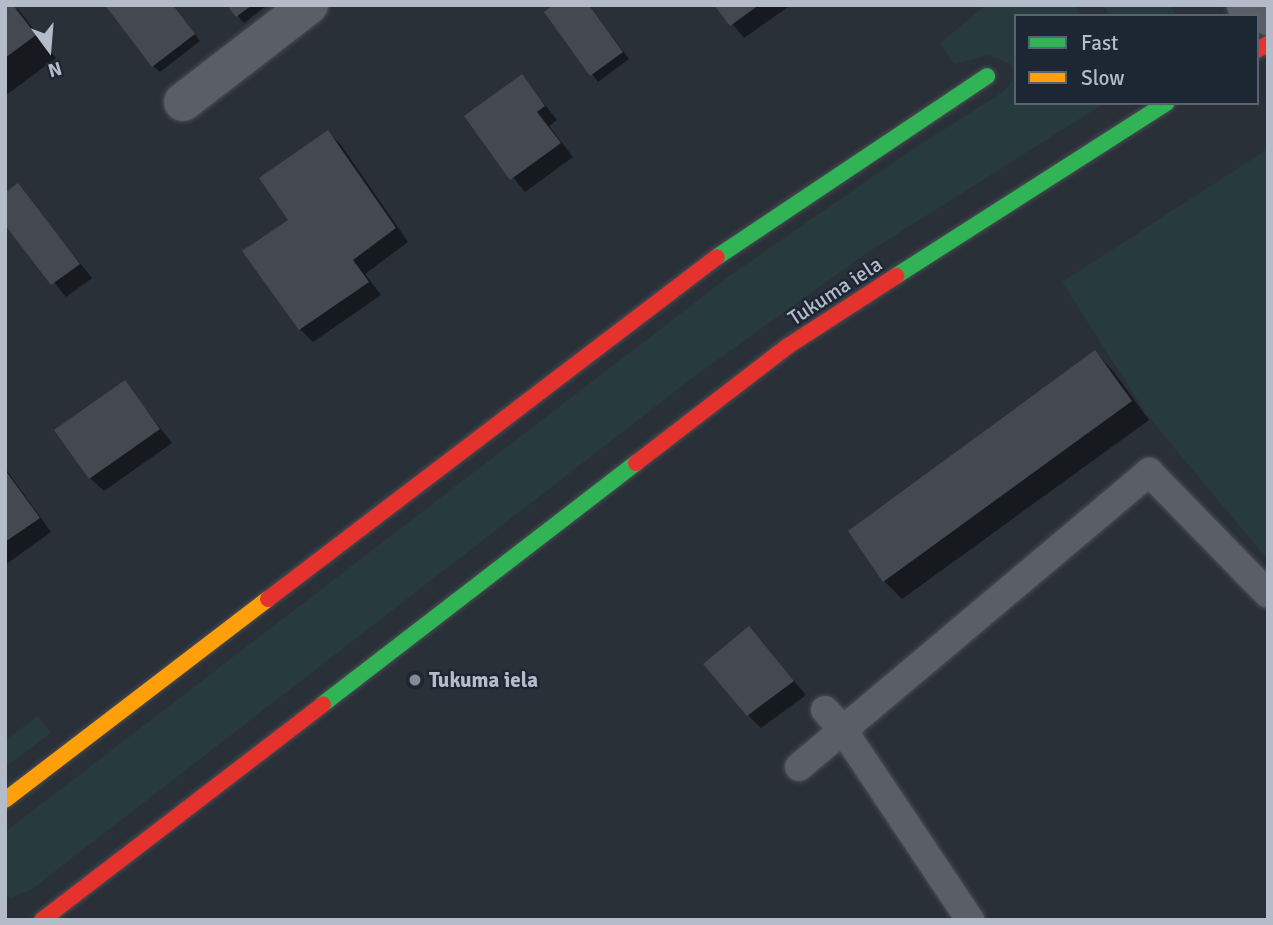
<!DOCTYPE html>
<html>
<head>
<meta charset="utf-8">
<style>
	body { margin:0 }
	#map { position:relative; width:1273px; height:925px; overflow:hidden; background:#2a3038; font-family:Signika,sans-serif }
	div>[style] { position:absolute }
	.green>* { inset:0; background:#273a3e }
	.shadow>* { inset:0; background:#0007 }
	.building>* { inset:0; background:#444950 }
	.roads { filter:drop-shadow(0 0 2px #484c53) drop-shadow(0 0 2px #484c53) }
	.lane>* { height:28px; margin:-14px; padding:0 14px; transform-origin:14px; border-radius:14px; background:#5a5e66 }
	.street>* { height:38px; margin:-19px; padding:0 19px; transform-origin:19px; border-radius:19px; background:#5a5e66 }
	.fast>* { height:16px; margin:-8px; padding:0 8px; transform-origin:8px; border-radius:8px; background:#30b455 }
	.slow>* { height:16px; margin:-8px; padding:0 8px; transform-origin:8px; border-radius:8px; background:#ff9f0a }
	.jam>* { height:16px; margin:-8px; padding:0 8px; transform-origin:8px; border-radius:8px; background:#e5322d }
	.dots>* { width:19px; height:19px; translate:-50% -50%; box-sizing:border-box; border:4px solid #1d2633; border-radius:50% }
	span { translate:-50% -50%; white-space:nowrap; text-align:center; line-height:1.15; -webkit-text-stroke:5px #1d2633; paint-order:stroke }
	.street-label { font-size:21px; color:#b4bcc9 }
	.poi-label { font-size:21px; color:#b4bcc9; font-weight:700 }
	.left { translate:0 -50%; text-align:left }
	.frame { position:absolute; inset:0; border:7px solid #b4bcc9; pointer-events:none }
	.legend { position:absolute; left:1014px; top:14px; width:245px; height:91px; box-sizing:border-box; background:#1d2633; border:2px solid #59626f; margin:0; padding:9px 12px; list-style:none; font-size:21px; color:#b4bcc9 }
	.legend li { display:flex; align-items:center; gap:14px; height:35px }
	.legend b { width:35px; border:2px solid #59626f }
	.north { position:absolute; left:14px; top:14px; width:70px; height:70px; -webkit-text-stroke:5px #1d2633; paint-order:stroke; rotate:164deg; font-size:19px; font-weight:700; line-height:28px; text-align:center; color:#b4bcc9 }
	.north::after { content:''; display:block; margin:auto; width:24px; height:32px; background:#b4bcc9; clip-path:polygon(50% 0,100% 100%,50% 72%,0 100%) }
</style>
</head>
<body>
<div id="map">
	<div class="green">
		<div style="clip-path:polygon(986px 5px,1075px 5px,1081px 16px,1016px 16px,1016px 103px,1105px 103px,867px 253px,695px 376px,32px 889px,11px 898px,5px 895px,5px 832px,732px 274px,916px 147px,1003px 92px,1015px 77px,1011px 64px,989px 55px,954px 64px,940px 43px)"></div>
		<div style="clip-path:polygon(1104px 5px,1170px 5px,1177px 16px,1110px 16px)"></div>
		<div style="clip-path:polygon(1266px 150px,1268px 151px,1268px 560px,1147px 415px,1062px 282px)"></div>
		<div style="clip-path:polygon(38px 716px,51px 733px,5px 767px,5px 740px)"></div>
	</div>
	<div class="shadow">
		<div style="clip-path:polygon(5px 5px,18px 9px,56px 58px,5px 96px)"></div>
		<div style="clip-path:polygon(173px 5px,200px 41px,160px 72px,153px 66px)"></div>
		<div style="clip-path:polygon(229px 5px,267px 5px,244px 23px)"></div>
		<div style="clip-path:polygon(556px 5px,589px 5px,629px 59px,598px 82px,546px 12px)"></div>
		<div style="clip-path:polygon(717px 5px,791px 5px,744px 38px)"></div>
		<div style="clip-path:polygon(522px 76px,557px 120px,549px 126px,573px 157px,525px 192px,466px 117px)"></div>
		<div style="clip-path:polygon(328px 132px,341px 145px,408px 242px,365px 274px,381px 295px,313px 342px,300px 329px)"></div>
		<div style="clip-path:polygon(18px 186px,92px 278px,66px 297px,5px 222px)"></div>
		<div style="clip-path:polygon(1095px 352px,1113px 371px,1149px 420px,902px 599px,884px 581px,850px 531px)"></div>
		<div style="clip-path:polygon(124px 382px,172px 443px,104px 491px,90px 478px)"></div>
		<div style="clip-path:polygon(5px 468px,51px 532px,5px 565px)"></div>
		<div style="clip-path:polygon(749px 628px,806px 695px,761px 728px,748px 715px)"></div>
	</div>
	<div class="building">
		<div style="clip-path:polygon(5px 5px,13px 5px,36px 35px,5px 58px)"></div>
		<div style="clip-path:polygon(105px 5px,173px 5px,195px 34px,152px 67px)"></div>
		<div style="clip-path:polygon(227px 5px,252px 5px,236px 17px)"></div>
		<div style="clip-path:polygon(553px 5px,589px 5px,623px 52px,590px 76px,544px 12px)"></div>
		<div style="clip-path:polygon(714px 5px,759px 5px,730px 26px)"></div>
		<div style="clip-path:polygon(522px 74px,545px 106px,537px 112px,561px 143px,510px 180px,464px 116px)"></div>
		<div style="clip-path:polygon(328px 130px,396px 228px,353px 260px,369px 282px,299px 330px,242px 251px,288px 220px,259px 178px)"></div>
		<div style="clip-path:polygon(18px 183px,80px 264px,51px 285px,5px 225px,5px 193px)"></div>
		<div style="clip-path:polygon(1095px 350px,1132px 401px,883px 582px,848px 531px)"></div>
		<div style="clip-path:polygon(125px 380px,160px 429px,89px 479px,54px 430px)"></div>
		<div style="clip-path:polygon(5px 470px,40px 518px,5px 542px)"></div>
		<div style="clip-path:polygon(749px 626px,794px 681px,747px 716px,703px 664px)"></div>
	</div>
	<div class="roads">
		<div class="lane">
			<div style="left:825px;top:710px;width:27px;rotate:48deg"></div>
			<div style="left:843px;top:730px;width:229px;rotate:56.2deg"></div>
			<div style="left:799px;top:767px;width:458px;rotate:-40.1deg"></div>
			<div style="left:1149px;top:472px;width:170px;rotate:45.7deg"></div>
		</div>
		<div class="street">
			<div style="left:1246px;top:5px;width:25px;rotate:27deg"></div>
			<div style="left:183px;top:102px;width:159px;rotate:-37.6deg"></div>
		</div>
		<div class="fast">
			<div style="left:717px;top:257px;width:325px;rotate:-33.8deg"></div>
			<div style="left:896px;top:276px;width:321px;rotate:-32.6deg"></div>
			<div style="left:323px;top:704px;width:395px;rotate:-37.6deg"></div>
		</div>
		<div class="slow">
			<div style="left:5px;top:800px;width:331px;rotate:-37.4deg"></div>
		</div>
		<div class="jam">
			<div style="left:1257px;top:50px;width:13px;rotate:-29deg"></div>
			<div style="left:636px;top:463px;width:192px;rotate:-37.6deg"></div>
			<div style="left:788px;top:346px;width:129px;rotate:-32.9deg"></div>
			<div style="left:268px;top:599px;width:564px;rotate:-37.3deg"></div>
			<div style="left:42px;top:920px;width:354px;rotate:-37.5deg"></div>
		</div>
	</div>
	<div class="dots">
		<div style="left:415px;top:680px;background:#848b96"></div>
	</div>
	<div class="street-label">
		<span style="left:835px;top:291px;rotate:-33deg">Tukuma iela</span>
	</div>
	<div class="poi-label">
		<span class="left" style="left:429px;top:680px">Tukuma iela</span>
	</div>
	<div class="frame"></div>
	<ul class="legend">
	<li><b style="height:9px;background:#30b455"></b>Fast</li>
	<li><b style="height:9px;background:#ff9f0a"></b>Slow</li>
	</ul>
	<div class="north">N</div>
</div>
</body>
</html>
